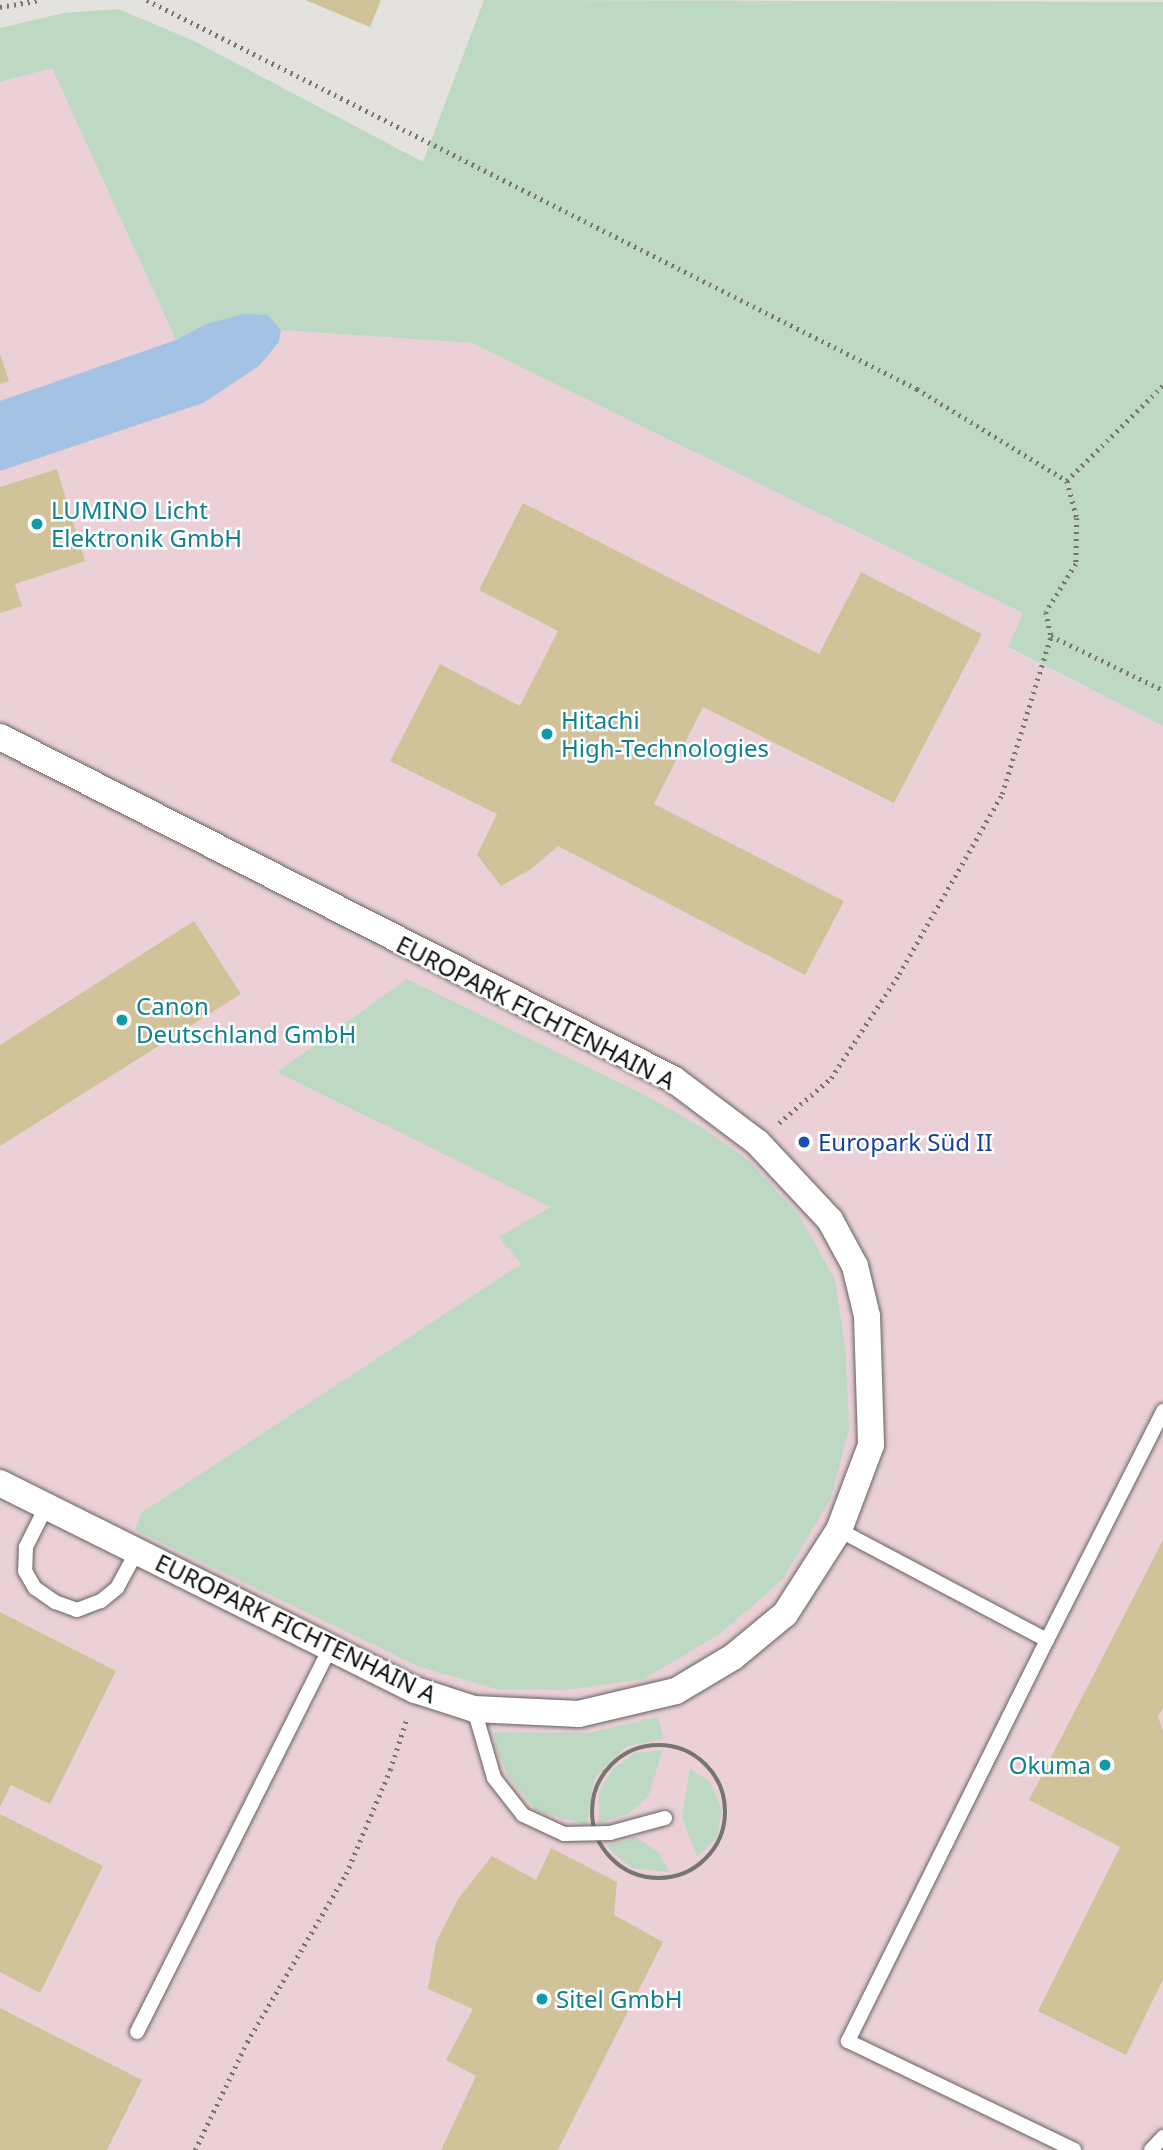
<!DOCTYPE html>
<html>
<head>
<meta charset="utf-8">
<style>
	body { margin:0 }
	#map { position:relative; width:1163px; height:2150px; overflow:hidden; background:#e4e2de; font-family:"Noto Sans",sans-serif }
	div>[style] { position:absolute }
	.commercial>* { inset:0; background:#ebd1d7 }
	.green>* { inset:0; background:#bdd9c3 }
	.water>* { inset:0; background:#a4c2e4 }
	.building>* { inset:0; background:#d1c399 }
	.path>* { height:4.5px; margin-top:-2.25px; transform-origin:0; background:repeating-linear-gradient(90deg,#767572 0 2px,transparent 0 7px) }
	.path>.ring { margin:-2.25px; padding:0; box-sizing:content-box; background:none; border:4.5px solid #767572; border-radius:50% }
	.roads { filter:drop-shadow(0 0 2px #64635f) drop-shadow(0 0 2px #64635f) }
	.lane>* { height:14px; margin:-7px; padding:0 7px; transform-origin:7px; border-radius:7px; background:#fff }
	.street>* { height:26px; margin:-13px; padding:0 13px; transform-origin:13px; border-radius:13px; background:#fff }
	.dots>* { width:19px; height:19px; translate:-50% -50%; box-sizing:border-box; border:4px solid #fff; border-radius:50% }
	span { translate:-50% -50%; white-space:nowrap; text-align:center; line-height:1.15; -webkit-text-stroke:5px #fff; paint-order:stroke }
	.culture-label { font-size:24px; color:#0d838f }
	.left { translate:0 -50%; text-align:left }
	.right { translate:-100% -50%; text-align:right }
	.street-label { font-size:24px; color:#10100e }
	.transit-label { font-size:24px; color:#164399 }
</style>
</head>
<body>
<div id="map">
	<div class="commercial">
		<div style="clip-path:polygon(52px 67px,176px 340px,237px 380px,259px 366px,279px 342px,281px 330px,472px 343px,1024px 613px,1008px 648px,1163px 726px,1163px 2150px,0 2150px,0 82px)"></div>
	</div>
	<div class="green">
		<div style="clip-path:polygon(484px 0,1163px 2px,1163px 726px,1008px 647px,1023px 613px,472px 343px,281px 330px,268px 315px,206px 324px,176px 340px,52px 68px,0 82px,0 28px,64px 13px,118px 9px,192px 40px,423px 162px)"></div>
		<div style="clip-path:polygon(407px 979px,641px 1093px,700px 1126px,748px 1160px,799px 1215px,835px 1280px,846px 1353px,849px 1429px,831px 1498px,783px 1579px,721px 1633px,644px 1679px,567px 1690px,496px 1689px,420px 1667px,135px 1530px,141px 1513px,521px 1264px,499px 1237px,551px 1207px,277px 1072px)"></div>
		<div style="clip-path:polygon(658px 1717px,664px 1739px,627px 1746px,594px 1779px,587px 1825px,537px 1811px,508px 1777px,496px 1747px,494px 1732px,587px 1733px)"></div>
		<div style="clip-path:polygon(663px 1750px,648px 1797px,628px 1814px,599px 1823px,599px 1792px,613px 1769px,635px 1753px)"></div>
		<div style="clip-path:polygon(690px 1768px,710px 1782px,722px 1809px,717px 1838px,697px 1857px,682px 1817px)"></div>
		<div style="clip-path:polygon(637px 1837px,659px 1853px,669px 1872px,631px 1868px,607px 1846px)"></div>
	</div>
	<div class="water">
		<div style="clip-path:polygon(244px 314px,268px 315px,281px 330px,279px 342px,259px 366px,203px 403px,0 471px,0 401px,176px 340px,206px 324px)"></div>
	</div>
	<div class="building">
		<div style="clip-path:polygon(305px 0,381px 0,370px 27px)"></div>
		<div style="clip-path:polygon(0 354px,9px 381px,0 384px)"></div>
		<div style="clip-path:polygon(57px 469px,85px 561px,15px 584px,22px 606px,0 613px,0 487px)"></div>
		<div style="clip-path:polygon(523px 503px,819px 654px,861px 572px,982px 634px,894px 803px,703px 707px,654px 804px,844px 901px,805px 975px,558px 846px,531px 869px,501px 886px,477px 855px,497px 814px,390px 761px,440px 664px,520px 706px,558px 631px,479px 590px)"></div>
		<div style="clip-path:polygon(194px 921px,241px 994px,0 1146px,0 1045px)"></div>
		<div style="clip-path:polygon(1163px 1540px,1163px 1708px,1158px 1717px,1163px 1731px,1163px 1980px,1126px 2055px,1038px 2011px,1120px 1847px,1029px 1800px)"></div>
		<div style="clip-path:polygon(0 1612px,116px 1671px,50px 1804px,11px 1785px,0 1807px)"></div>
		<div style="clip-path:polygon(0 1814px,103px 1866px,40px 1993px,0 1972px)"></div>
		<div style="clip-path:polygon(551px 1848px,617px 1882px,614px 1915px,663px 1942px,558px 2150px,441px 2150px,476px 2076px,446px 2060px,473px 2009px,428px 1989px,436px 1942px,458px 1899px,492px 1856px,536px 1880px)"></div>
		<div style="clip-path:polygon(0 2008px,142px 2080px,107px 2150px,0 2150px)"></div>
	</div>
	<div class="path">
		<div style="left:147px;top:0;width:863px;rotate:26.8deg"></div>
		<div style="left:917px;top:389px;width:176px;rotate:31.5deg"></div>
		<div style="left:0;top:7px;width:40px;rotate:-10deg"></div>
		<div style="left:1163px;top:386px;width:135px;rotate:135.3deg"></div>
		<div style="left:1067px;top:481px;width:38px;rotate:75deg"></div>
		<div style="left:1077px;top:518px;width:46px;rotate:91.2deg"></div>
		<div style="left:1076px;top:564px;width:57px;rotate:122deg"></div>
		<div style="left:1046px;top:612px;width:25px;rotate:78deg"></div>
		<div style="left:1051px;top:636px;width:124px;rotate:25.7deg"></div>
		<div style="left:779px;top:1123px;width:69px;rotate:-40.9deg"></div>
		<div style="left:831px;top:1078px;width:124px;rotate:-56.8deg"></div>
		<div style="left:899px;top:974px;width:207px;rotate:-60.2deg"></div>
		<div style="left:1002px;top:794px;width:165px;rotate:-72.8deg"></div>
		<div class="ring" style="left:592px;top:1745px;width:129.5px;height:129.5px"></div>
		<div style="left:195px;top:2150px;width:120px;rotate:-64.3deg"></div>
		<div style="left:247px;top:2042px;width:195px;rotate:-59.5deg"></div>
		<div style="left:346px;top:1874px;width:113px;rotate:-67.1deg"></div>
		<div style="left:390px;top:1770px;width:55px;rotate:-71.9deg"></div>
	</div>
	<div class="roads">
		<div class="lane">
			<div style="left:46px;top:1507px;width:45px;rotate:116.6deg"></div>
			<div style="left:26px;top:1547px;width:24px;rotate:92deg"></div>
			<div style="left:25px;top:1571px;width:20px;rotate:60deg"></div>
			<div style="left:35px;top:1588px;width:24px;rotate:35deg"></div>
			<div style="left:55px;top:1602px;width:23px;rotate:20deg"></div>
			<div style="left:77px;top:1610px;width:26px;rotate:-21deg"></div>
			<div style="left:101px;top:1601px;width:21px;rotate:-39deg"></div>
			<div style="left:117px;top:1588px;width:42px;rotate:-61.6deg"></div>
			<div style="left:839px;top:1530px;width:235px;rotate:27.9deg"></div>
			<div style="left:1047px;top:1640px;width:448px;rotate:116.4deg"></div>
			<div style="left:848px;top:2041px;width:251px;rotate:25.7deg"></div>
			<div style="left:1047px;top:1640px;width:257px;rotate:-63.1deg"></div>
			<div style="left:474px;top:1709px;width:72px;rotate:73.8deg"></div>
			<div style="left:494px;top:1778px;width:47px;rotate:51.9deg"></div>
			<div style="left:523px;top:1815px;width:45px;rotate:24.9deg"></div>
			<div style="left:564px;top:1834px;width:46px;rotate:-1.2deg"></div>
			<div style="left:610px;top:1833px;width:57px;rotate:-15.3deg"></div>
			<div style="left:137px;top:2032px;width:431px;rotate:-63.3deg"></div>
			<div style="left:1151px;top:2150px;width:18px;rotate:-47deg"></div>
		</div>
		<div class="street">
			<div style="left:0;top:737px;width:755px;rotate:26.94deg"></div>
			<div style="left:673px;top:1079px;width:105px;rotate:36.9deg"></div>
			<div style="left:757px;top:1142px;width:107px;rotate:46.9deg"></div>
			<div style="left:830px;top:1220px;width:52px;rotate:61.5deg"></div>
			<div style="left:855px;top:1266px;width:51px;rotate:76.5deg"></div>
			<div style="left:867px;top:1316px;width:129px;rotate:88.2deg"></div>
			<div style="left:871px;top:1445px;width:91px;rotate:110.6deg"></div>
			<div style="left:839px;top:1530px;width:100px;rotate:122.7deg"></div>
			<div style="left:785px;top:1614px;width:67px;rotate:140.4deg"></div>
			<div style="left:733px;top:1657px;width:66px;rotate:149.2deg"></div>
			<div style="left:676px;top:1691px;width:100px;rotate:166.7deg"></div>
			<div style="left:579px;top:1714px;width:105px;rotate:-177.3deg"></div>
			<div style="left:474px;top:1709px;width:62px;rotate:-162.1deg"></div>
			<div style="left:415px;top:1690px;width:464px;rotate:-153.5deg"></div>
		</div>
	</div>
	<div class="dots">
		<div style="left:37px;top:524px;background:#0f9aa8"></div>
		<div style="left:547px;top:734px;background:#0f9aa8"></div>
		<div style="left:122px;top:1020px;background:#0f9aa8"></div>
		<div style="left:804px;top:1142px;background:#1a4fb4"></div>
		<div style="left:1105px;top:1765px;background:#0f9aa8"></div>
		<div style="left:542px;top:1999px;background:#0f9aa8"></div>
	</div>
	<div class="culture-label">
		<span class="left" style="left:51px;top:524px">LUMINO Licht<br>Elektronik GmbH</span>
		<span class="left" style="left:561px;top:734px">Hitachi<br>High-Technologies</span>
		<span class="left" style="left:136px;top:1020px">Canon<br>Deutschland GmbH</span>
		<span class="right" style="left:1091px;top:1765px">Okuma</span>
		<span class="left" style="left:556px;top:1999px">Sitel GmbH</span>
	</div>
	<div class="street-label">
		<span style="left:536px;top:1012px;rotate:27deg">EUROPARK FICHTENHAIN A</span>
		<span style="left:296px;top:1628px;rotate:26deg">EUROPARK FICHTENHAIN A</span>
	</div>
	<div class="transit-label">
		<span class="left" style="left:818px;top:1142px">Europark Süd II</span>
	</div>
</div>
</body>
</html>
